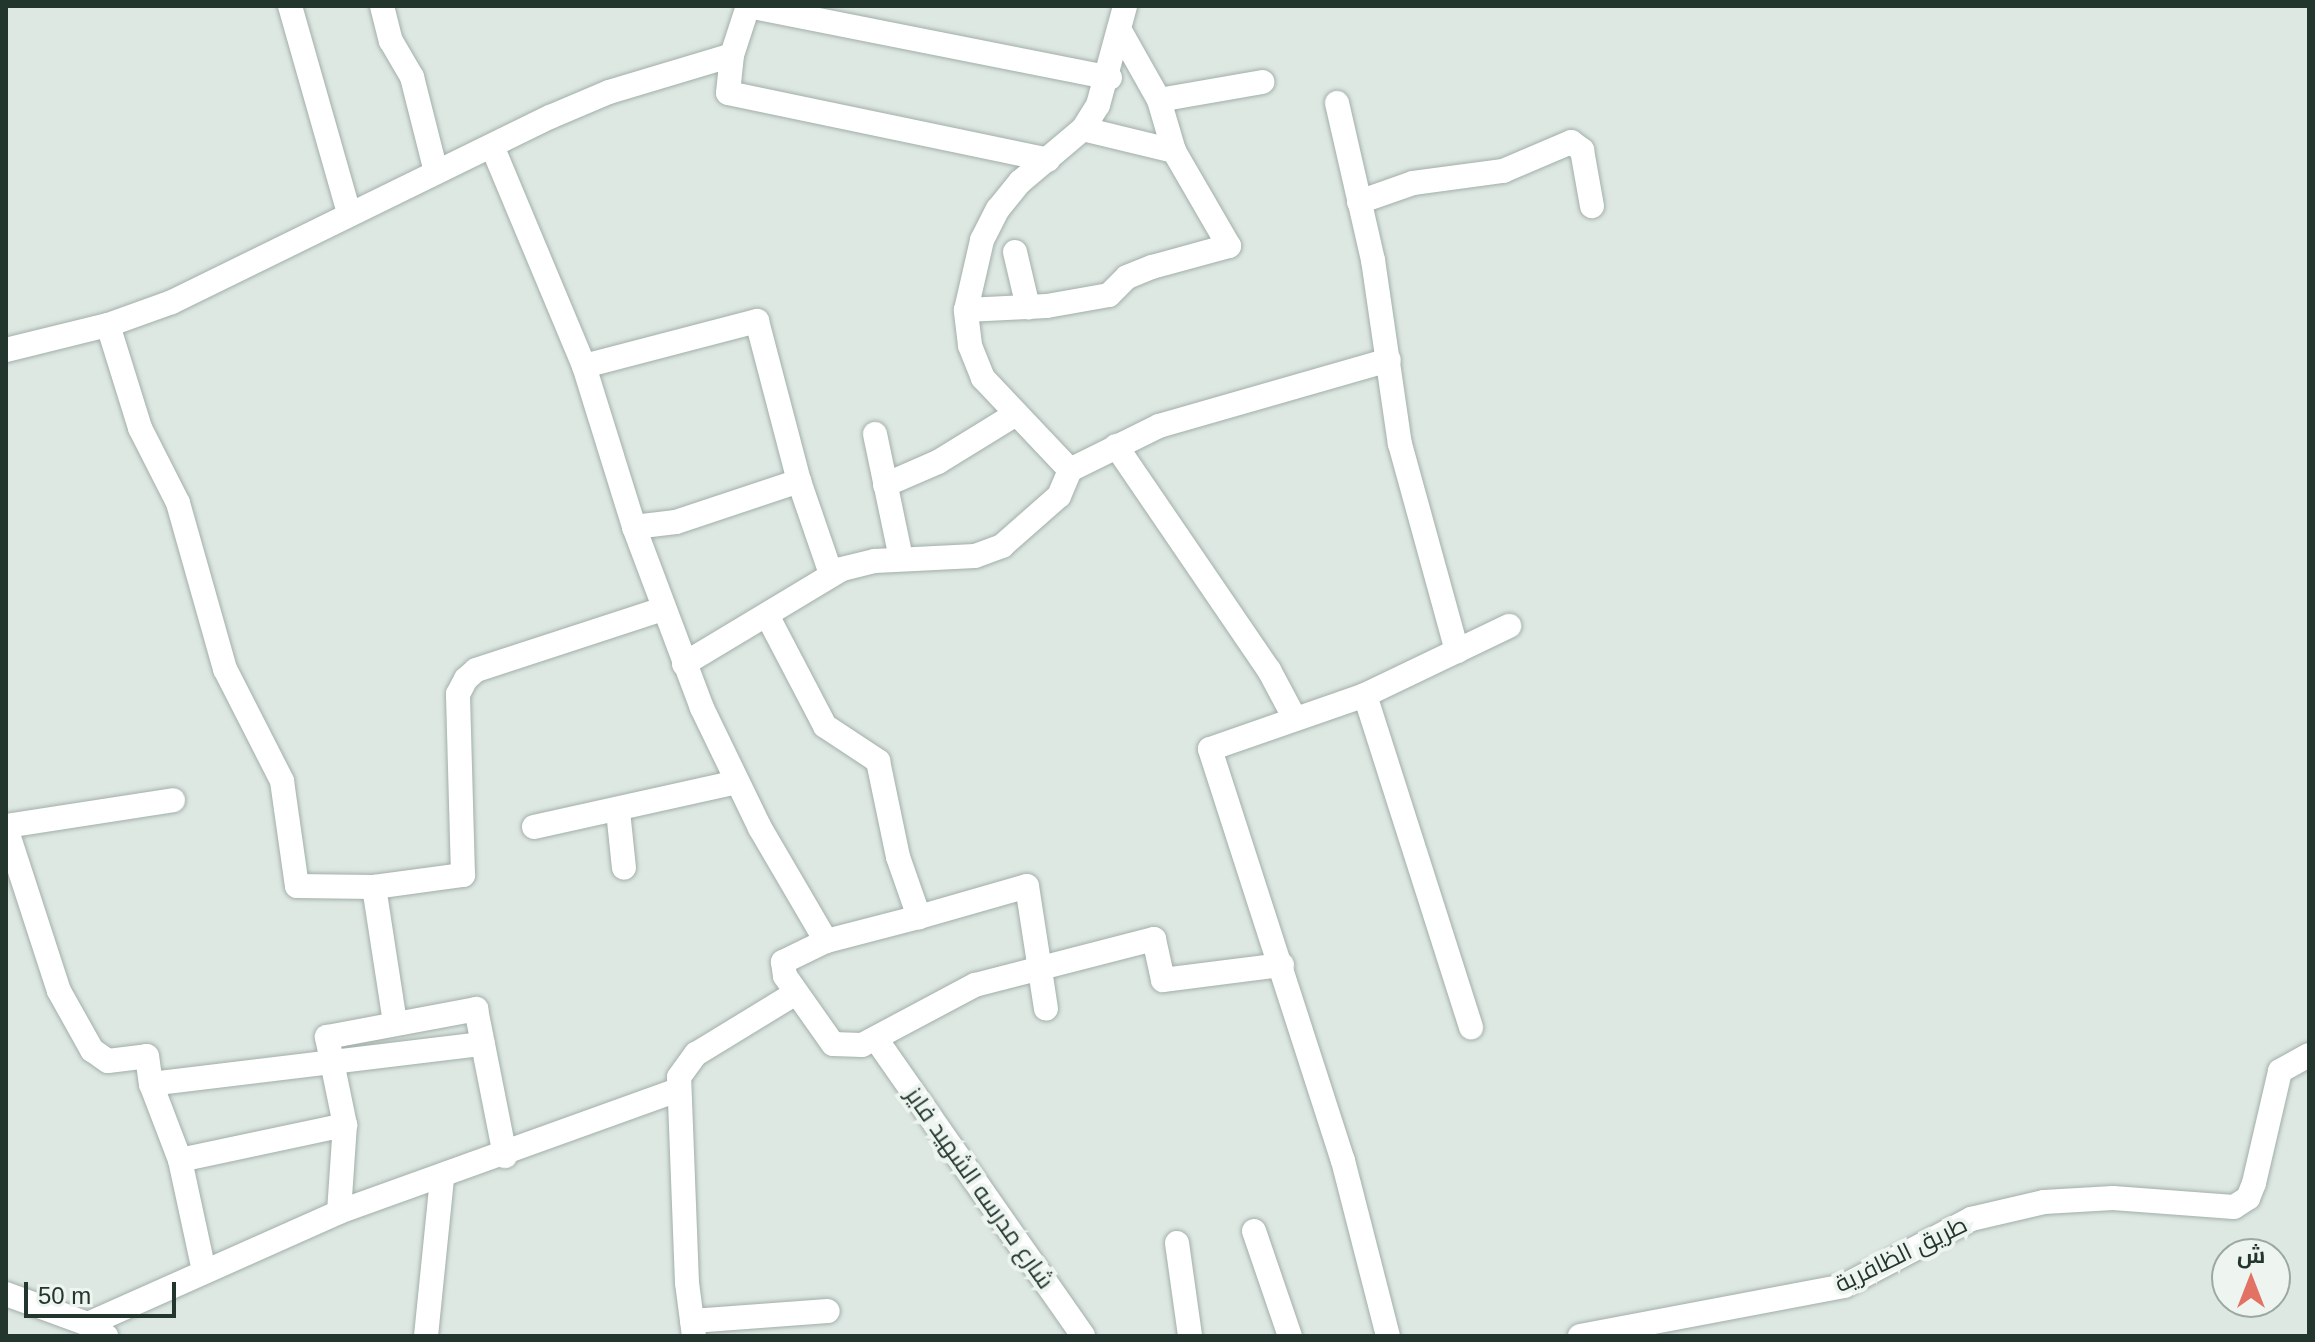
<!DOCTYPE html>
<html>
<head>
<meta charset="utf-8">
<style>
	body { margin:0 }
	#map { position:relative; width:2315px; height:1342px; overflow:hidden; background:#dee8e3; font-family:Helvetica,Cairo,sans-serif }
	div>[style] { position:absolute }
	.roads { filter:drop-shadow(0 0 2px #a2afa9) drop-shadow(0 0 2px #a2afa9) }
	.minor>* { height:24px; margin:-12px; padding:0 12px; transform-origin:12px; border-radius:12px; background:#fff }
	span { translate:-50% -50%; white-space:nowrap; text-align:center; line-height:1.15; -webkit-text-stroke:8px #eef5f1; paint-order:stroke }
	.street-label { font-size:24px; color:#22362e }
	.frame { position:absolute; inset:0; border:8px solid #22362e; pointer-events:none }
	.north { position:absolute; left:2211px; top:1238px; width:80px; height:80px; box-sizing:border-box; background:#eef5f1; border:2px solid #9ca9a3; border-radius:50%; rotate:0deg; font-size:22px; font-weight:700; line-height:32px; text-align:center; color:#22362e }
	.north::after { content:''; display:block; margin:auto; width:28px; height:36px; background:#e27263; clip-path:polygon(50% 0,100% 100%,50% 72%,0 100%) }
	.scale { position:absolute; left:24px; top:1282px; width:152px; height:36px; box-sizing:border-box; border:4px solid #22362e; border-top:0; padding-left:10px; font-size:24px; line-height:28px; white-space:nowrap; color:#22362e; -webkit-text-stroke:6px #eef5f1; paint-order:stroke }
</style>
</head>
<body>
<div id="map">
	<div class="roads">
		<div class="minor">
			<div style="left:290px;top:6px;width:215px;rotate:74.1deg"></div>
			<div style="left:382px;top:6px;width:36px;rotate:76deg"></div>
			<div style="left:391px;top:41px;width:42px;rotate:59.7deg"></div>
			<div style="left:412px;top:77px;width:98px;rotate:75.8deg"></div>
			<div style="left:748px;top:6px;width:52px;rotate:108.1deg"></div>
			<div style="left:732px;top:55px;width:38px;rotate:96deg"></div>
			<div style="left:728px;top:93px;width:327px;rotate:11.8deg"></div>
			<div style="left:748px;top:6px;width:369px;rotate:11.2deg"></div>
			<div style="left:1159px;top:100px;width:105px;rotate:-9.9deg"></div>
			<div style="left:1337px;top:103px;width:161px;rotate:77.1deg"></div>
			<div style="left:1373px;top:260px;width:186px;rotate:81.7deg"></div>
			<div style="left:1400px;top:444px;width:215px;rotate:74.6deg"></div>
			<div style="left:1083px;top:129px;width:94px;rotate:13.6deg"></div>
			<div style="left:492px;top:146px;width:238px;rotate:67.3deg"></div>
			<div style="left:584px;top:366px;width:169px;rotate:72.7deg"></div>
			<div style="left:634px;top:527px;width:193px;rotate:69.4deg"></div>
			<div style="left:702px;top:708px;width:133px;rotate:64.2deg"></div>
			<div style="left:760px;top:828px;width:131px;rotate:59.7deg"></div>
			<div style="left:1359px;top:202px;width:57px;rotate:-19.4deg"></div>
			<div style="left:1413px;top:183px;width:91px;rotate:-7.6deg"></div>
			<div style="left:1503px;top:171px;width:74px;rotate:-23.1deg"></div>
			<div style="left:1571px;top:142px;width:14px;rotate:36deg"></div>
			<div style="left:1582px;top:150px;width:57px;rotate:79.9deg"></div>
			<div style="left:1015px;top:252px;width:57px;rotate:76.7deg"></div>
			<div style="left:966px;top:310px;width:81px;rotate:-2.8deg"></div>
			<div style="left:1047px;top:306px;width:63px;rotate:-10.1deg"></div>
			<div style="left:1109px;top:295px;width:25px;rotate:-45deg"></div>
			<div style="left:1127px;top:277px;width:27px;rotate:-22deg"></div>
			<div style="left:1152px;top:267px;width:80px;rotate:-15.3deg"></div>
			<div style="left:1229px;top:246px;width:110px;rotate:-120.1deg"></div>
			<div style="left:1174px;top:151px;width:53px;rotate:-106.4deg"></div>
			<div style="left:1159px;top:100px;width:81px;rotate:-119.4deg"></div>
			<div style="left:108px;top:325px;width:108px;rotate:72.7deg"></div>
			<div style="left:140px;top:428px;width:84px;rotate:63.1deg"></div>
			<div style="left:178px;top:503px;width:173px;rotate:74.2deg"></div>
			<div style="left:225px;top:669px;width:126px;rotate:63deg"></div>
			<div style="left:282px;top:781px;width:106px;rotate:81.9deg"></div>
			<div style="left:297px;top:886px;width:77px;rotate:0.7deg"></div>
			<div style="left:374px;top:887px;width:90px;rotate:-7.7deg"></div>
			<div style="left:463px;top:875px;width:181px;rotate:-91.6deg"></div>
			<div style="left:458px;top:694px;width:17px;rotate:-62deg"></div>
			<div style="left:466px;top:679px;width:13px;rotate:-42deg"></div>
			<div style="left:476px;top:670px;width:197px;rotate:-18.1deg"></div>
			<div style="left:6px;top:350px;width:105px;rotate:-13.8deg"></div>
			<div style="left:108px;top:325px;width:68px;rotate:-19.8deg"></div>
			<div style="left:172px;top:302px;width:421px;rotate:-26.1deg"></div>
			<div style="left:550px;top:117px;width:64px;rotate:-23deg"></div>
			<div style="left:609px;top:92px;width:128px;rotate:-16.7deg"></div>
			<div style="left:584px;top:366px;width:179px;rotate:-14.6deg"></div>
			<div style="left:757px;top:321px;width:165px;rotate:75.3deg"></div>
			<div style="left:799px;top:481px;width:98px;rotate:71deg"></div>
			<div style="left:875px;top:434px;width:127px;rotate:78.2deg"></div>
			<div style="left:1116px;top:446px;width:271px;rotate:55.7deg"></div>
			<div style="left:1269px;top:670px;width:53px;rotate:62deg"></div>
			<div style="left:1070px;top:470px;width:127px;rotate:-133.4deg"></div>
			<div style="left:983px;top:378px;width:35px;rotate:-112deg"></div>
			<div style="left:970px;top:345px;width:35px;rotate:-97deg"></div>
			<div style="left:966px;top:310px;width:72px;rotate:-77.1deg"></div>
			<div style="left:982px;top:240px;width:35px;rotate:-63deg"></div>
			<div style="left:998px;top:209px;width:35px;rotate:-51deg"></div>
			<div style="left:1020px;top:182px;width:82px;rotate:-40.1deg"></div>
			<div style="left:1083px;top:129px;width:28px;rotate:-58deg"></div>
			<div style="left:1098px;top:105px;width:103px;rotate:-74.7deg"></div>
			<div style="left:885px;top:485px;width:58px;rotate:-23.5deg"></div>
			<div style="left:938px;top:462px;width:92px;rotate:-31.6deg"></div>
			<div style="left:634px;top:527px;width:42px;rotate:-6.8deg"></div>
			<div style="left:676px;top:522px;width:130px;rotate:-18.4deg"></div>
			<div style="left:768px;top:617px;width:123px;rotate:62.4deg"></div>
			<div style="left:825px;top:726px;width:64px;rotate:33.4deg"></div>
			<div style="left:878px;top:761px;width:98px;rotate:78.2deg"></div>
			<div style="left:898px;top:857px;width:64px;rotate:70.7deg"></div>
			<div style="left:919px;top:917px;width:112px;rotate:-16deg"></div>
			<div style="left:1027px;top:886px;width:124px;rotate:81.2deg"></div>
			<div style="left:684px;top:664px;width:184px;rotate:-31deg"></div>
			<div style="left:842px;top:569px;width:34px;rotate:-14deg"></div>
			<div style="left:875px;top:561px;width:100px;rotate:-2.9deg"></div>
			<div style="left:975px;top:556px;width:29px;rotate:-20deg"></div>
			<div style="left:1002px;top:546px;width:76px;rotate:-41.3deg"></div>
			<div style="left:1059px;top:496px;width:28px;rotate:-67deg"></div>
			<div style="left:1070px;top:470px;width:99px;rotate:-26.3deg"></div>
			<div style="left:1159px;top:426px;width:239px;rotate:-16deg"></div>
			<div style="left:1365px;top:695px;width:349px;rotate:72.3deg"></div>
			<div style="left:618px;top:811px;width:57px;rotate:84deg"></div>
			<div style="left:6px;top:826px;width:169px;rotate:-8.8deg"></div>
			<div style="left:534px;top:827px;width:208px;rotate:-12.5deg"></div>
			<div style="left:6px;top:828px;width:171px;rotate:72deg"></div>
			<div style="left:59px;top:991px;width:68px;rotate:60.8deg"></div>
			<div style="left:92px;top:1050px;width:19px;rotate:35deg"></div>
			<div style="left:108px;top:1061px;width:39px;rotate:-7deg"></div>
			<div style="left:147px;top:1056px;width:28px;rotate:82deg"></div>
			<div style="left:151px;top:1084px;width:81px;rotate:69.1deg"></div>
			<div style="left:180px;top:1160px;width:114px;rotate:77.8deg"></div>
			<div style="left:374px;top:887px;width:137px;rotate:81.2deg"></div>
			<div style="left:919px;top:917px;width:96px;rotate:165.5deg"></div>
			<div style="left:826px;top:941px;width:48px;rotate:154deg"></div>
			<div style="left:783px;top:962px;width:14px;rotate:82deg"></div>
			<div style="left:785px;top:976px;width:83px;rotate:54.8deg"></div>
			<div style="left:833px;top:1044px;width:29px;rotate:2deg"></div>
			<div style="left:862px;top:1045px;width:128px;rotate:-28deg"></div>
			<div style="left:975px;top:985px;width:185px;rotate:-14.4deg"></div>
			<div style="left:1154px;top:939px;width:42px;rotate:77.6deg"></div>
			<div style="left:1163px;top:980px;width:120px;rotate:-7.2deg"></div>
			<div style="left:876px;top:1039px;width:362px;rotate:55.1deg"></div>
			<div style="left:151px;top:1084px;width:334px;rotate:-6.9deg"></div>
			<div style="left:180px;top:1160px;width:169px;rotate:-12deg"></div>
			<div style="left:339px;top:1212px;width:87px;rotate:-86.1deg"></div>
			<div style="left:345px;top:1125px;width:90px;rotate:-101.6deg"></div>
			<div style="left:327px;top:1037px;width:152px;rotate:-10.6deg"></div>
			<div style="left:476px;top:1009px;width:150px;rotate:78.8deg"></div>
			<div style="left:1254px;top:1231px;width:111px;rotate:71.1deg"></div>
			<div style="left:1177px;top:1243px;width:94px;rotate:82deg"></div>
			<div style="left:6px;top:1294px;width:87px;rotate:20.1deg"></div>
			<div style="left:88px;top:1324px;width:22px;rotate:34deg"></div>
			<div style="left:692px;top:1321px;width:136px;rotate:-4.2deg"></div>
			<div style="left:88px;top:1324px;width:275px;rotate:-24deg"></div>
			<div style="left:339px;top:1212px;width:359px;rotate:-19.8deg"></div>
			<div style="left:426px;top:1336px;width:158px;rotate:-84.2deg"></div>
			<div style="left:694px;top:1336px;width:53px;rotate:-97.5deg"></div>
			<div style="left:687px;top:1283px;width:206px;rotate:-92.2deg"></div>
			<div style="left:679px;top:1077px;width:29px;rotate:-54deg"></div>
			<div style="left:696px;top:1054px;width:117px;rotate:-31.4deg"></div>
			<div style="left:1388px;top:1336px;width:181px;rotate:-104.4deg"></div>
			<div style="left:1343px;top:1161px;width:433px;rotate:-107.9deg"></div>
			<div style="left:1210px;top:749px;width:164px;rotate:-19.2deg"></div>
			<div style="left:1365px;top:695px;width:160px;rotate:-25.6deg"></div>
			<div style="left:1580px;top:1336px;width:269px;rotate:-10.7deg"></div>
			<div style="left:1844px;top:1286px;width:144px;rotate:-27.8deg"></div>
			<div style="left:1971px;top:1219px;width:75px;rotate:-13.1deg"></div>
			<div style="left:2044px;top:1202px;width:69px;rotate:-3.3deg"></div>
			<div style="left:2113px;top:1198px;width:121px;rotate:4.3deg"></div>
			<div style="left:2234px;top:1207px;width:17px;rotate:-33deg"></div>
			<div style="left:2248px;top:1198px;width:16px;rotate:-68deg"></div>
			<div style="left:2254px;top:1183px;width:115px;rotate:-76.9deg"></div>
			<div style="left:2280px;top:1071px;width:33px;rotate:-29deg"></div>
		</div>
	</div>
	<div class="street-label">
		<span style="left:980px;top:1188px;rotate:55deg">شارع مدرسه الشهيد فايز</span>
		<span style="left:1901px;top:1254px;rotate:-26deg">طريق الظافرية</span>
	</div>
	<div class="frame"></div>
	<div class="north">ش</div>
	<div class="scale">50 m</div>
</div>
</body>
</html>
